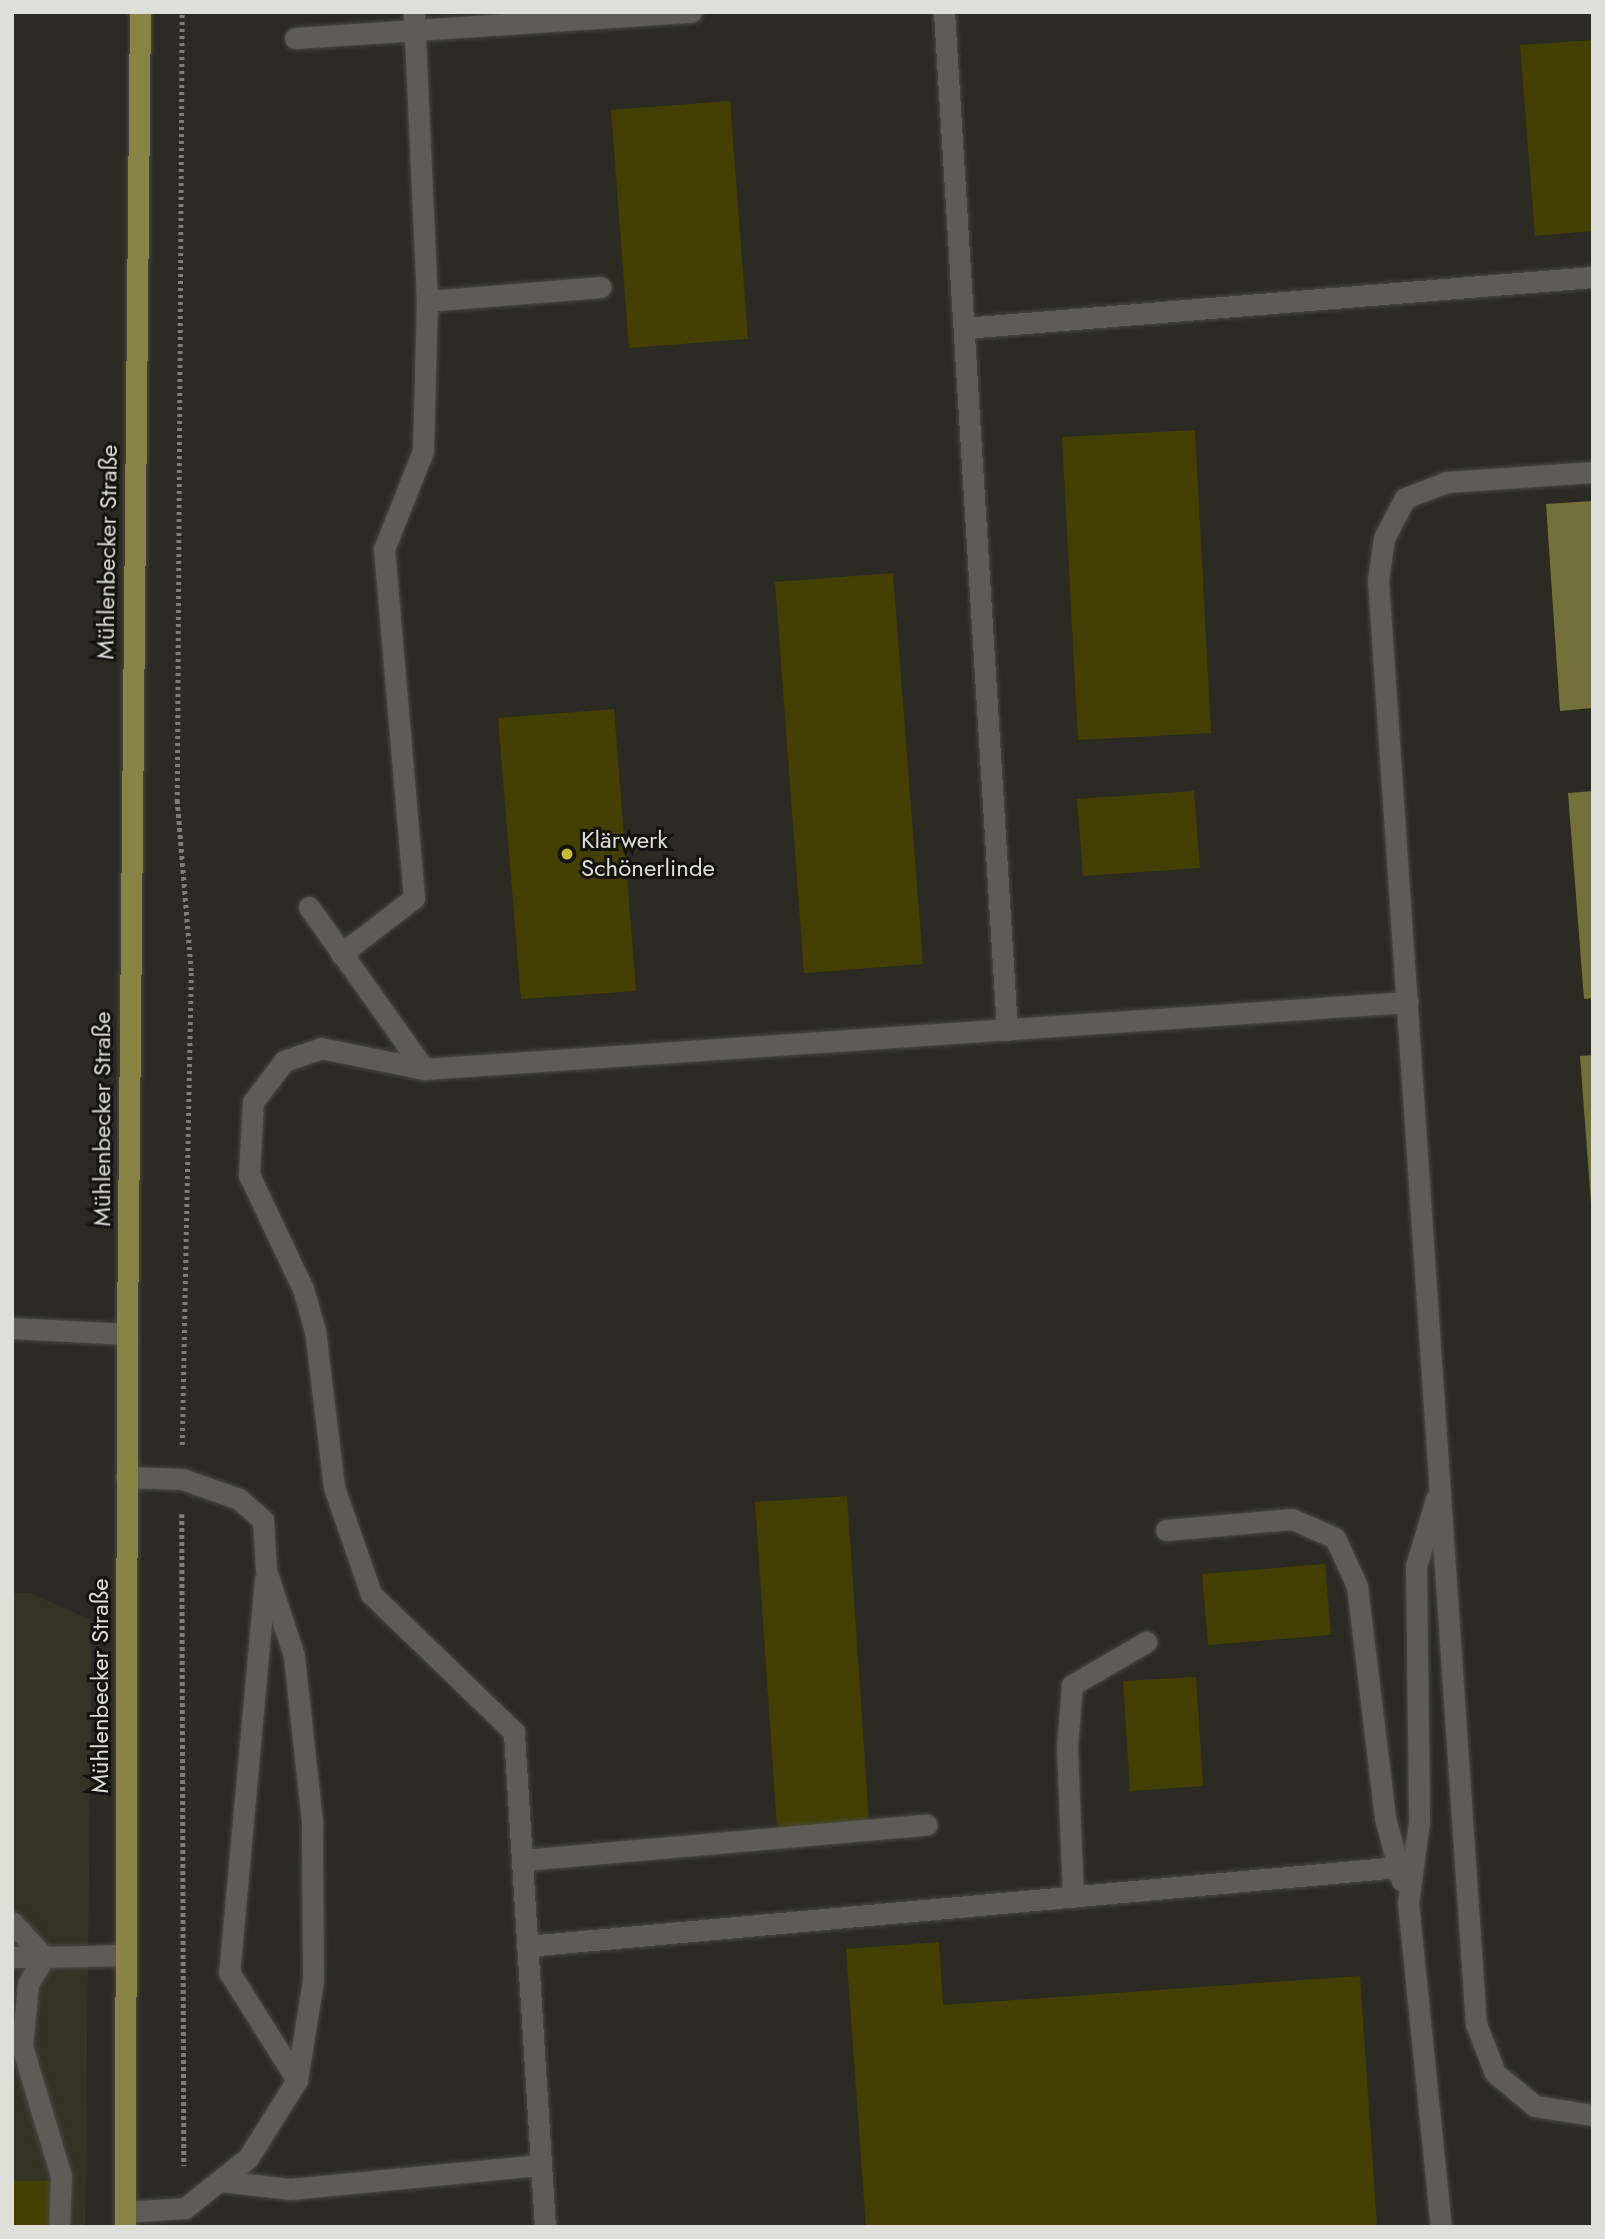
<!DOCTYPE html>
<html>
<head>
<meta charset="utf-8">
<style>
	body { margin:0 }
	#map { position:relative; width:1605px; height:2239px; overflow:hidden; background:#2b2b24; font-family:Jost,sans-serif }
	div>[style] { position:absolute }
	.built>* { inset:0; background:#343326 }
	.water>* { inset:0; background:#74703a }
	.building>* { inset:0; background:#444004 }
	.path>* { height:4.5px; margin-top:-2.25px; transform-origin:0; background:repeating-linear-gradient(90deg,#7e7e78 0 3.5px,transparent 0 7px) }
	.roads { filter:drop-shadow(0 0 2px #494943) drop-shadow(0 0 2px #494943) }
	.minor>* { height:21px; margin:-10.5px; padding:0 10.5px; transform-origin:10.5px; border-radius:10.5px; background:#5d5d56 }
	.major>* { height:21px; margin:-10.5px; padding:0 10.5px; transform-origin:10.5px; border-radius:10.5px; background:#888446 }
	.dots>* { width:19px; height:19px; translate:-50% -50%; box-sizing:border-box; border:4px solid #141310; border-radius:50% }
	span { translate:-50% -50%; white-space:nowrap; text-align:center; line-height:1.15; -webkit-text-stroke:6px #141310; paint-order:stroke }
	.street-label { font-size:24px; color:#dfdfda }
	.poi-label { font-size:24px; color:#dfdfda }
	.left { translate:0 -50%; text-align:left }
	.frame { position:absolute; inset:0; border:14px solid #dfdfda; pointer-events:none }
</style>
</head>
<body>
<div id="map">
	<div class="built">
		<div style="clip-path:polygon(12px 1593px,29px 1593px,92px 1620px,85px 2227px,12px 2227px)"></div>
	</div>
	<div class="water">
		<div style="clip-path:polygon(1593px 501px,1593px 708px,1560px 711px,1546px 504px)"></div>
		<div style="clip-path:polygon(1593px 791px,1593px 998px,1584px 999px,1568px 793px)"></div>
		<div style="clip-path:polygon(1593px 1055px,1593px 1230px,1580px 1056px)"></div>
	</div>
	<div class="building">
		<div style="clip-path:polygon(1593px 40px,1593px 231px,1535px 236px,1520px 45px)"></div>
		<div style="clip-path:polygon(730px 101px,748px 339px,629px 348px,611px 110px)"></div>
		<div style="clip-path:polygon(1195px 430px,1211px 733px,1078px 740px,1062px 437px)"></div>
		<div style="clip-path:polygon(893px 573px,923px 964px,804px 973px,775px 582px)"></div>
		<div style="clip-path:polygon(614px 709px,636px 991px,521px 999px,498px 718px)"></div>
		<div style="clip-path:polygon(1194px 791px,1200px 868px,1083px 876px,1077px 799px)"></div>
		<div style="clip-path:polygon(847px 1496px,869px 1823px,777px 1829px,755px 1502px)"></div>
		<div style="clip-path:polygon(1325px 1564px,1331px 1635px,1208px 1645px,1202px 1574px)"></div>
		<div style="clip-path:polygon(1196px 1677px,1203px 1786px,1130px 1791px,1123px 1681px)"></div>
		<div style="clip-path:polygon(939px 1942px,943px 2005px,1360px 1976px,1377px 2227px,866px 2227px,846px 1949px)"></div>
		<div style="clip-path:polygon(12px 2181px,50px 2181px,50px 2227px,12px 2227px)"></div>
	</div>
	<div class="path">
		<div style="left:182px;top:1445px;width:474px;rotate:-88.9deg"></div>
		<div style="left:191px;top:971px;width:170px;rotate:-94.7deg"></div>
		<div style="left:177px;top:802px;width:790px;rotate:-89.64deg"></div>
		<div style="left:182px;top:1514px;width:652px;rotate:89.82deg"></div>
	</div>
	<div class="roads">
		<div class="minor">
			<div style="left:944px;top:12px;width:1020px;rotate:86.46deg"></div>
			<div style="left:295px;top:38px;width:397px;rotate:-3.8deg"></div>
			<div style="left:427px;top:301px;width:174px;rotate:-4.6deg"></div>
			<div style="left:964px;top:328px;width:631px;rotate:-4.64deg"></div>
			<div style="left:1593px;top:472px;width:146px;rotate:176.1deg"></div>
			<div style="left:1447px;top:482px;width:45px;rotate:159.1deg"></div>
			<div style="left:1405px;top:498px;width:45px;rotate:117.7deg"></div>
			<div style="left:1384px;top:538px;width:42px;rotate:98.1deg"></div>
			<div style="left:1378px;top:580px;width:1447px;rotate:86.12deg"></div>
			<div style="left:1476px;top:2024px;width:53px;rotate:68.8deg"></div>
			<div style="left:1495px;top:2073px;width:52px;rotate:39.5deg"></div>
			<div style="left:1535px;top:2106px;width:59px;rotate:8.8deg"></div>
			<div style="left:309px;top:907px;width:199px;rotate:54.6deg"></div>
			<div style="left:341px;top:954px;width:92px;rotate:-37.5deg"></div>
			<div style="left:414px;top:898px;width:350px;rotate:-94.9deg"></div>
			<div style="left:384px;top:549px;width:105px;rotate:-68.3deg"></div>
			<div style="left:423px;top:451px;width:150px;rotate:-88.5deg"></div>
			<div style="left:427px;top:301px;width:289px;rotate:-92.6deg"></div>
			<div style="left:12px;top:1328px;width:115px;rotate:3deg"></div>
			<div style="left:1436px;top:1499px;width:70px;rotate:106.6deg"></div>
			<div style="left:1416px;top:1566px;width:256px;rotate:89.3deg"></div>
			<div style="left:1419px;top:1822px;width:82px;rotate:97.7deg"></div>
			<div style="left:1408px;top:1903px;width:326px;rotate:84.2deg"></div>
			<div style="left:1166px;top:1530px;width:126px;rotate:-5deg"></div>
			<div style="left:1292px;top:1519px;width:47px;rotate:23.8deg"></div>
			<div style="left:1335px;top:1538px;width:53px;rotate:65.4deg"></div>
			<div style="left:1357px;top:1586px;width:234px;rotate:83.1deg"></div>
			<div style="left:1385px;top:1818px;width:65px;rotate:74.9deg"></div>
			<div style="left:265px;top:1579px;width:395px;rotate:95.2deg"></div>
			<div style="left:229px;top:1972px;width:128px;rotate:57.8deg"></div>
			<div style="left:522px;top:1860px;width:406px;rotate:-5deg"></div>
			<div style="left:1073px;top:1897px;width:150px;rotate:-92.3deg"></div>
			<div style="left:1067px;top:1747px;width:62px;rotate:-85.4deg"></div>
			<div style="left:1072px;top:1685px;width:86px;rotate:-30.2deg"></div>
			<div style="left:12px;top:1922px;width:47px;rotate:47.6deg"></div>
			<div style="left:44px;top:1957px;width:81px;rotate:-1.4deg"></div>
			<div style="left:527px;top:1946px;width:875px;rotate:-5.18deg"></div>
			<div style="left:12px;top:1957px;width:32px"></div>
			<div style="left:44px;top:1957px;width:31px;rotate:121deg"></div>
			<div style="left:28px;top:1984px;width:62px;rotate:95.5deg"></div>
			<div style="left:22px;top:2046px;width:136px;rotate:73.3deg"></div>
			<div style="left:61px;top:2176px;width:51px;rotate:92.2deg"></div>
			<div style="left:220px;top:2181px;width:70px;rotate:6.5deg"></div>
			<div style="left:290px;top:2189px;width:252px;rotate:-5.5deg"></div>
			<div style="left:125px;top:2212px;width:60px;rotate:-3.8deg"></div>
			<div style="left:185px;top:2208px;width:80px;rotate:-38.4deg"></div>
			<div style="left:248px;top:2158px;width:92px;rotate:-57.9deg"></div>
			<div style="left:297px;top:2080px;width:101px;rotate:-80.9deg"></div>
			<div style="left:313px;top:1980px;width:158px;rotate:-90.4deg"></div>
			<div style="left:312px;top:1822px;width:167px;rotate:-96.2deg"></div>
			<div style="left:294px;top:1656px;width:90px;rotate:-108deg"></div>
			<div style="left:266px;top:1570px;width:50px;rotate:-93.4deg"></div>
			<div style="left:263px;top:1520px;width:32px;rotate:-139deg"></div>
			<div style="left:239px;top:1499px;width:60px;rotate:-160.7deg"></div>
			<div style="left:182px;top:1479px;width:56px;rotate:-178deg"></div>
			<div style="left:545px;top:2227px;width:496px;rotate:-93.6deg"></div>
			<div style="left:514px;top:1732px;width:199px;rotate:-136deg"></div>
			<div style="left:371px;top:1594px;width:113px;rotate:-109.1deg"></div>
			<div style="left:334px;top:1487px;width:157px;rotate:-96.9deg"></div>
			<div style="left:315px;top:1331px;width:44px;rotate:-105.9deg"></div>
			<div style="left:303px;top:1289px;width:126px;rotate:-115.3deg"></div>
			<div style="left:249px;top:1175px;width:73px;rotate:-86.9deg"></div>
			<div style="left:253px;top:1102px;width:51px;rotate:-52.9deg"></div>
			<div style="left:284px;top:1061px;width:39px;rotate:-19deg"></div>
			<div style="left:321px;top:1048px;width:105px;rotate:11.5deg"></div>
			<div style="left:424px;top:1069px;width:986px;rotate:-3.9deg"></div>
		</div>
		<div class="major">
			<div style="left:125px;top:2227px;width:893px;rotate:-89.87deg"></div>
			<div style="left:127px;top:1334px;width:1322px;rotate:-89.44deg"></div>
		</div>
	</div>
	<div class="dots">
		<div style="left:567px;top:854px;background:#c5bc3d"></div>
	</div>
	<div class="street-label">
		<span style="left:107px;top:552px;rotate:-89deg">Mühlenbecker Straße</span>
		<span style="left:102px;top:1119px;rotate:-90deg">Mühlenbecker Straße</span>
		<span style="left:100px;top:1686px;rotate:-90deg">Mühlenbecker Straße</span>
	</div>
	<div class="poi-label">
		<span class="left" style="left:581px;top:854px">Klärwerk<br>Schönerlinde</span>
	</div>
	<div class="frame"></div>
</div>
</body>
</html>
